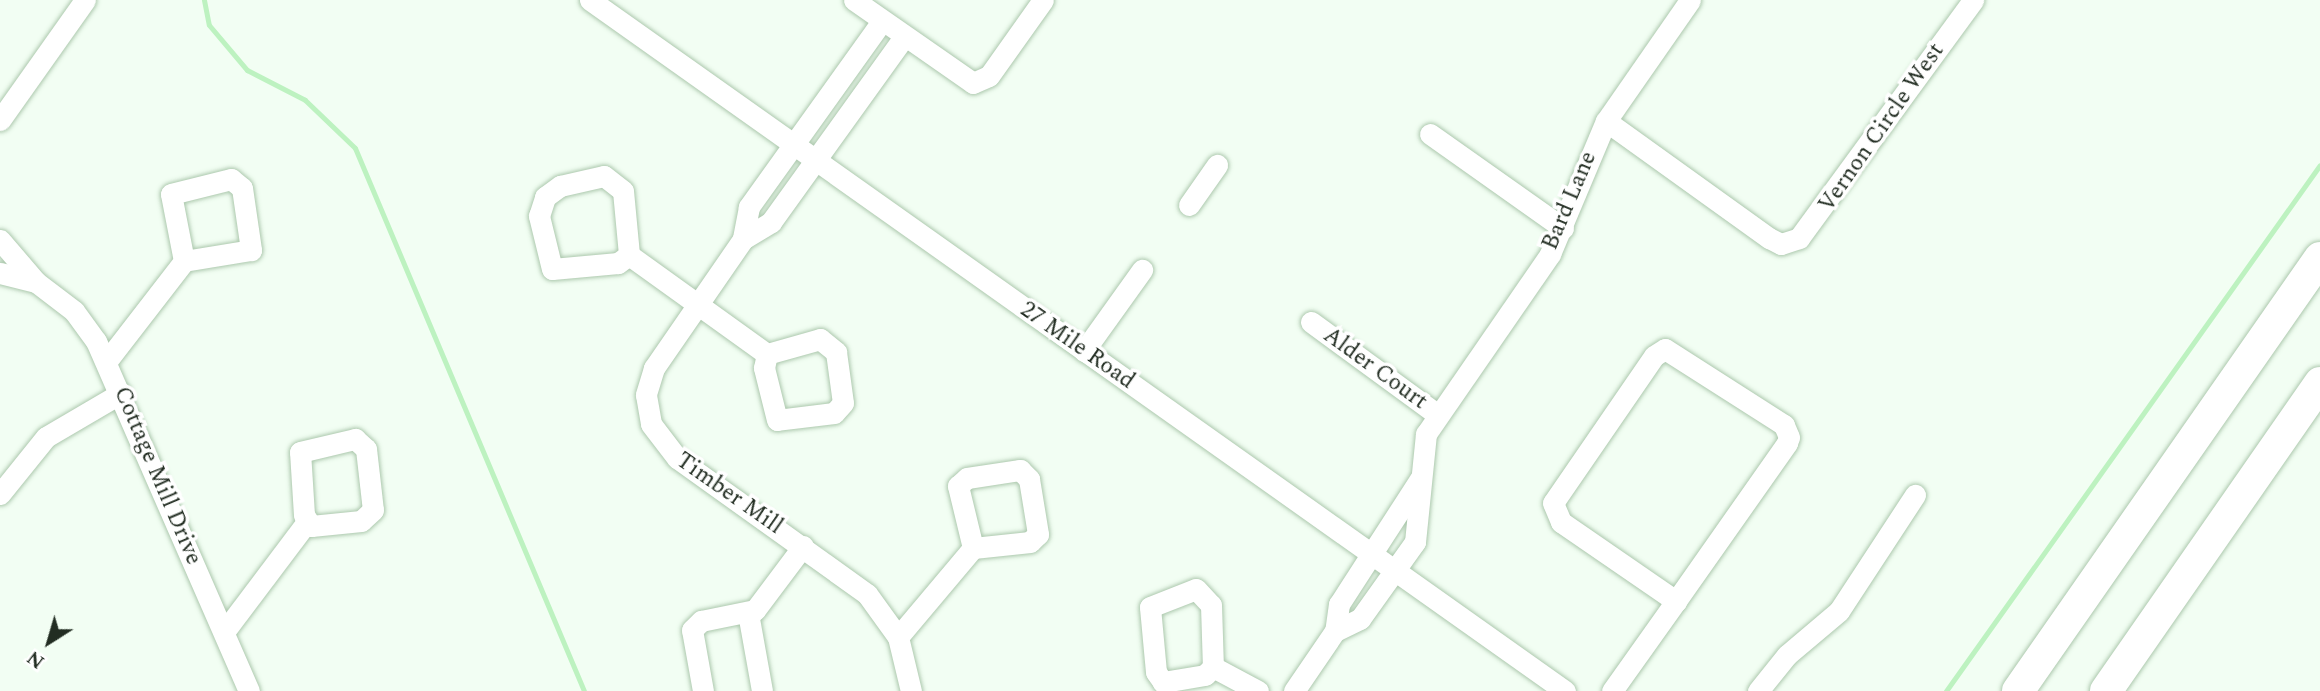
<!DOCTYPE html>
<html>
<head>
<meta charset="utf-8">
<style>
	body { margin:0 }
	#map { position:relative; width:2320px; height:691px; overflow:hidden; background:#f2fef3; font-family:Spectral,serif }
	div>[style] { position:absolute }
	.stream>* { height:5px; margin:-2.5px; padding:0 2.5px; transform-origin:2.5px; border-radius:2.5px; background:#bdf2c0 }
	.roads { filter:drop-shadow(0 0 2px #acc8ad) drop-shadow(0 0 2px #acc8ad) }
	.minor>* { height:21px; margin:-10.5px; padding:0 10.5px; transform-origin:10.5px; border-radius:10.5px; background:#fff }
	.highway>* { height:32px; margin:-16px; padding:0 16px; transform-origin:16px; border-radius:16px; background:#fff }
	span { translate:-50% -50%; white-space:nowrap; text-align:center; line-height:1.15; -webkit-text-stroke:7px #fff; paint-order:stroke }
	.street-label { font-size:23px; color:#222d22 }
	.north { position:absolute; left:14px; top:607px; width:70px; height:70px; -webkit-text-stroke:5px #fff; paint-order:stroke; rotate:217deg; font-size:19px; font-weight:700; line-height:28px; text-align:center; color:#222d22 }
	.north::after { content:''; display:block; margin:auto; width:24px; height:32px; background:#222d22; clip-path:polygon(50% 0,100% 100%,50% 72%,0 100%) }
</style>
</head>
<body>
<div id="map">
	<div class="stream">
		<div style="left:204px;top:0;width:25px;rotate:79deg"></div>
		<div style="left:209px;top:25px;width:59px;rotate:49.8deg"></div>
		<div style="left:247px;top:70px;width:65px;rotate:27.3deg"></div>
		<div style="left:305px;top:100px;width:69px;rotate:43.8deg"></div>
		<div style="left:355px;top:148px;width:589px;rotate:67.13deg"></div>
		<div style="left:1946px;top:691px;width:645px;rotate:-54.59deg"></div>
	</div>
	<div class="roads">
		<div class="minor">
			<div style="left:590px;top:0;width:1195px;rotate:35.33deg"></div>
			<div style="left:854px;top:0;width:145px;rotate:34.9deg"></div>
			<div style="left:973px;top:83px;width:17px;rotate:-24deg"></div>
			<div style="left:989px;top:76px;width:93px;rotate:-54.6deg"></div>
			<div style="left:882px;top:21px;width:229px;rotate:125.6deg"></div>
			<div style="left:749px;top:207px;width:33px;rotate:101deg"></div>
			<div style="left:743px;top:239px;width:33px;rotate:-31deg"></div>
			<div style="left:771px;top:222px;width:228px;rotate:-54.3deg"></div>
			<div style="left:0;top:120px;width:147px;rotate:-54.7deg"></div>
			<div style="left:1606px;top:121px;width:201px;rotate:35.7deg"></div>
			<div style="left:1769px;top:238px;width:13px;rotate:27deg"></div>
			<div style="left:1781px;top:244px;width:19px;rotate:-18deg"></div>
			<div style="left:1799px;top:238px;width:295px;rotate:-53.8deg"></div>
			<div style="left:1430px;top:134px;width:163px;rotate:35.3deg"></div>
			<div style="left:604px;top:176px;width:24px;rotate:38deg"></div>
			<div style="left:623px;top:191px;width:64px;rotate:84.6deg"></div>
			<div style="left:629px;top:255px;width:14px;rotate:144deg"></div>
			<div style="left:618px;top:263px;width:66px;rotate:174.8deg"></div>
			<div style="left:552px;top:269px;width:55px;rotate:-103.8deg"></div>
			<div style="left:539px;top:216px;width:20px;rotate:-72deg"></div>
			<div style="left:545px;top:197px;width:19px;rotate:-36deg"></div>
			<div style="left:560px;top:186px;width:45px;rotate:-12.8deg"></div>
			<div style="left:231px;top:179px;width:14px;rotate:39deg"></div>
			<div style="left:242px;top:188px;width:63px;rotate:81.7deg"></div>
			<div style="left:251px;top:250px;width:68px;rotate:170.7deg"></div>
			<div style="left:184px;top:261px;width:68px;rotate:-101deg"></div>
			<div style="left:171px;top:194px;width:62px;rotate:-14deg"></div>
			<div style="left:1189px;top:205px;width:49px;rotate:-55deg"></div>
			<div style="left:743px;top:239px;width:157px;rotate:124.6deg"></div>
			<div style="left:654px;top:368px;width:28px;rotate:107deg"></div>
			<div style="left:646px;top:395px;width:29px;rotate:80deg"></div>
			<div style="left:651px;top:424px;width:43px;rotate:52.6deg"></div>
			<div style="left:677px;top:458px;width:234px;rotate:35.6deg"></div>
			<div style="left:867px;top:594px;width:53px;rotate:54.2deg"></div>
			<div style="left:898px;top:637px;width:56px;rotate:76.5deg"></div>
			<div style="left:0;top:240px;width:55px;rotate:49.4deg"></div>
			<div style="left:36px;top:282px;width:37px;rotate:-166deg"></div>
			<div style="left:629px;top:255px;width:170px;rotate:35.7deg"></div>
			<div style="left:36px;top:282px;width:48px;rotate:37.3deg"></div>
			<div style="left:74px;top:311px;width:37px;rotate:54deg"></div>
			<div style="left:96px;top:341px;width:382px;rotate:66.4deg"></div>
			<div style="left:1311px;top:322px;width:157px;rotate:36.2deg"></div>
			<div style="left:820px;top:339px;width:21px;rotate:39deg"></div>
			<div style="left:836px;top:352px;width:51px;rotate:82.2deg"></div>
			<div style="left:843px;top:403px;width:13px;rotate:132deg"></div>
			<div style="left:834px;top:413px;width:57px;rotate:173deg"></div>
			<div style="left:777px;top:420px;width:54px;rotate:-104deg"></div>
			<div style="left:764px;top:368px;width:14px;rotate:-78deg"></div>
			<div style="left:767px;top:354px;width:55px;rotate:-15.8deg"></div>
			<div style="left:1084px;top:351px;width:100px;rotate:-54.4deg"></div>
			<div style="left:106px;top:362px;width:128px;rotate:-52.3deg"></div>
			<div style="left:355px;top:439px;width:15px;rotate:42deg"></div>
			<div style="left:366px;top:449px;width:61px;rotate:83.5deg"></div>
			<div style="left:373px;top:510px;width:16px;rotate:137deg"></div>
			<div style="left:361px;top:521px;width:50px;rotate:174.3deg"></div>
			<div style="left:311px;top:526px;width:13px;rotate:-122deg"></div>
			<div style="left:304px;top:515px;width:63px;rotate:-93.6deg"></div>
			<div style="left:300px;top:452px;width:57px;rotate:-13.3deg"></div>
			<div style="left:1020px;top:470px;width:13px;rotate:45deg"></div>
			<div style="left:1029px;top:479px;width:56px;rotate:80.7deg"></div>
			<div style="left:1038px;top:534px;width:11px;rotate:135deg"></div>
			<div style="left:1030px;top:542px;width:57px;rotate:174deg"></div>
			<div style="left:973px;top:548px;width:64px;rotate:-103.6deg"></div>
			<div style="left:958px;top:486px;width:12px;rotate:-42deg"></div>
			<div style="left:967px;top:478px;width:54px;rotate:-8.6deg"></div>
			<div style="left:1420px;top:479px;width:149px;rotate:122.9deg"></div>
			<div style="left:1339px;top:604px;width:27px;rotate:98deg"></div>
			<div style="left:1335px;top:631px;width:28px;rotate:-26deg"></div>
			<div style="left:1360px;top:619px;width:95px;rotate:-54.5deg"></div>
			<div style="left:1415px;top:542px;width:109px;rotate:-84.2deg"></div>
			<div style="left:1426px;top:434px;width:219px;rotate:-55.4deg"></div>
			<div style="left:1550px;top:254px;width:144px;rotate:-67.2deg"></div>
			<div style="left:1606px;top:121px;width:147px;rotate:-55.2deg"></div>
			<div style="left:0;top:494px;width:73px;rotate:-51.1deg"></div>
			<div style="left:46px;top:437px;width:87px;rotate:-30.4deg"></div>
			<div style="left:1196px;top:589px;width:22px;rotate:47deg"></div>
			<div style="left:1211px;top:605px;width:62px;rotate:88.2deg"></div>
			<div style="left:1213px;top:667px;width:11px;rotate:135deg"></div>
			<div style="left:1205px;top:675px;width:43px;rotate:170.5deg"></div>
			<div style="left:1163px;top:682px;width:12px;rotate:-125deg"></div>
			<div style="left:1156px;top:672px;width:65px;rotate:-95.3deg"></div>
			<div style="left:1150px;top:607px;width:49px;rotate:-21.4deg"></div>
			<div style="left:748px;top:613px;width:79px;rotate:79.8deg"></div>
			<div style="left:224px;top:632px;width:138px;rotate:-53deg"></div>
			<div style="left:898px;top:637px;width:116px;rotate:-49.9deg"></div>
			<div style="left:1213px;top:667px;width:51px;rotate:28.1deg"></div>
			<div style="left:703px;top:691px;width:62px;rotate:-100.2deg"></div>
			<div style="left:692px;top:630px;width:13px;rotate:-45deg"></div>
			<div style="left:701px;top:621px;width:55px;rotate:-11.5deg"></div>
			<div style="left:755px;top:610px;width:80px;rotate:-53.1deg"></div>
			<div style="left:1294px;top:691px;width:73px;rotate:-55.7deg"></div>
			<div style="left:1612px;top:691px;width:110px;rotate:-54.6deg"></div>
			<div style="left:1676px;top:601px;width:193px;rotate:-54.9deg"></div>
			<div style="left:1787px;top:443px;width:6px;rotate:-72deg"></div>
			<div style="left:1789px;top:437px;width:13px;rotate:-113deg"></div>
			<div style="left:1784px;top:425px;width:141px;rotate:-147.4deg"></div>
			<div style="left:1665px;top:349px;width:13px;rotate:148deg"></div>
			<div style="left:1654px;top:356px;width:178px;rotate:124.5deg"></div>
			<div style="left:1553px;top:503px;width:21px;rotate:67deg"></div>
			<div style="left:1561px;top:522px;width:140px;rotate:34.5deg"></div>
			<div style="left:1758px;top:691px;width:46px;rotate:-51.1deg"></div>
			<div style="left:1787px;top:655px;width:68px;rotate:-40.2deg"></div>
			<div style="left:1839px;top:611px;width:139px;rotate:-56.8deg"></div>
		</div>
		<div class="highway">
			<div style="left:2018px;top:691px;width:528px;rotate:-55.11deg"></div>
			<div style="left:2106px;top:691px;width:375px;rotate:-55.2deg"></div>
		</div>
	</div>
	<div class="street-label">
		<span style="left:1882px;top:128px;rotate:-55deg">Vernon Circle West</span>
		<span style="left:1570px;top:201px;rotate:-67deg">Bard Lane</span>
		<span style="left:1077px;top:346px;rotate:35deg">27 Mile Road</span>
		<span style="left:1375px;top:369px;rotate:36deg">Alder Court</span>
		<span style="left:157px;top:476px;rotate:67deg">Cottage Mill Drive</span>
		<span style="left:729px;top:494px;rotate:35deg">Timber Mill</span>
	</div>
	<div class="north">N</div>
</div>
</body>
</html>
